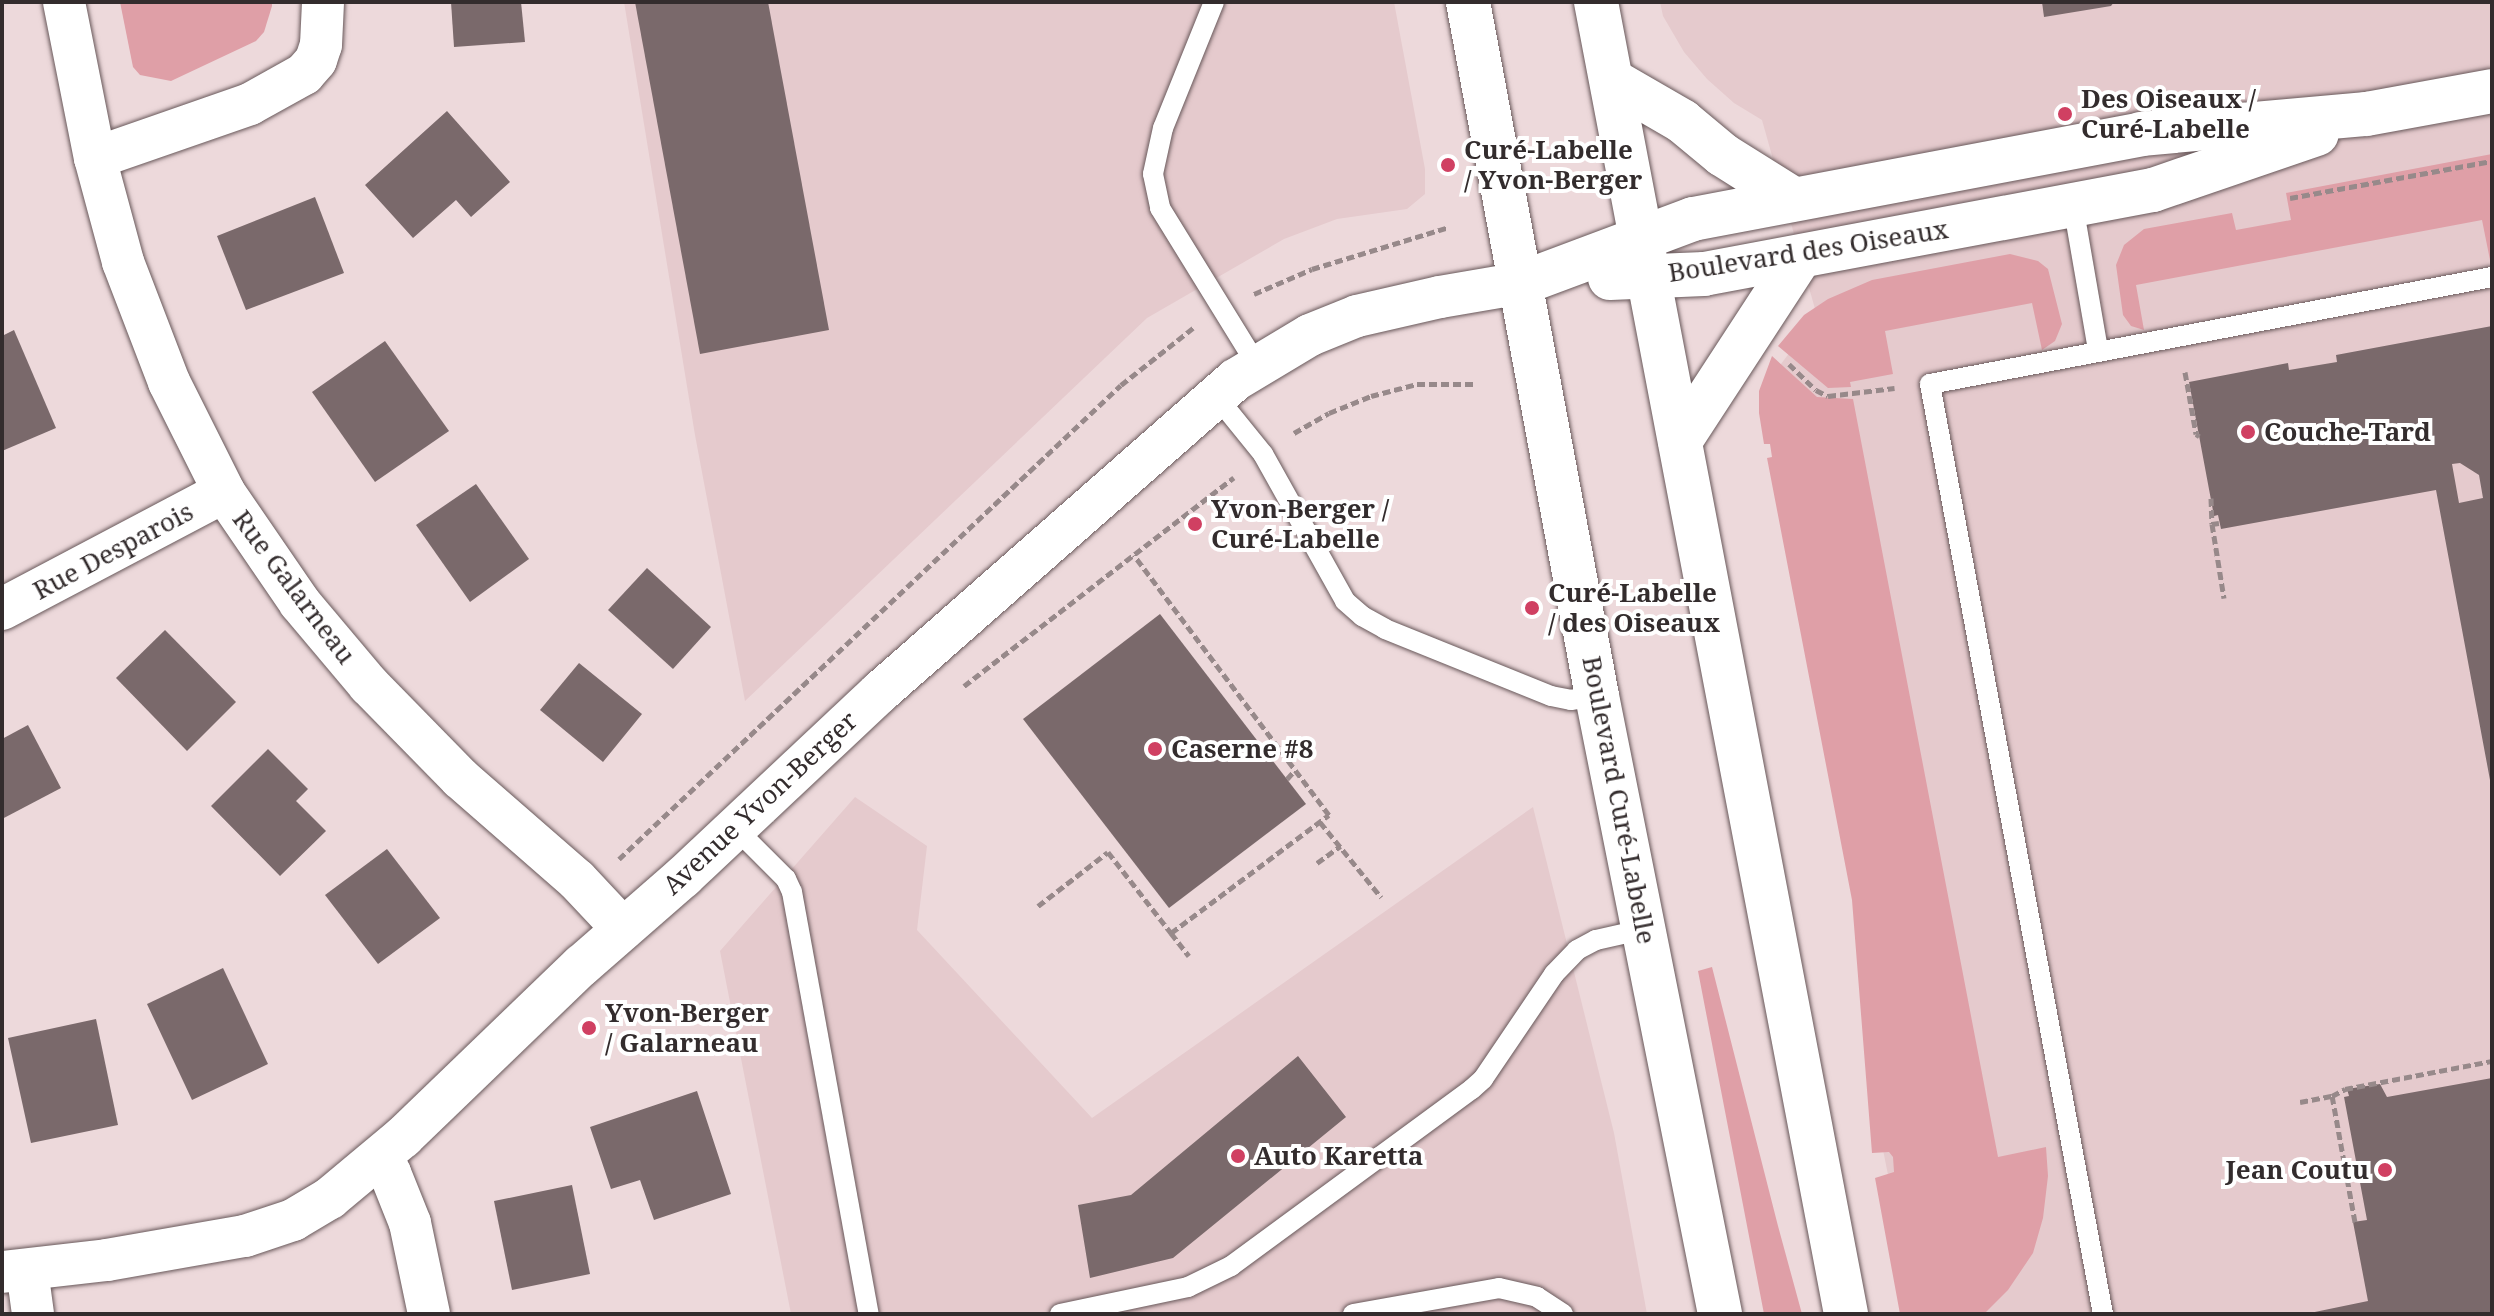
<!DOCTYPE html>
<html>
<head>
<meta charset="utf-8">
<style>
	body { margin:0 }
	#map { position:relative; width:2494px; height:1316px; overflow:hidden; background:#edd9db; font-family:"Noto Serif",serif }
	div>[style] { position:absolute }
	.built>* { inset:0; background:#e5cacd }
	.green>* { inset:0; background:#df9fa7 }
	.building>* { inset:0; background:#7a696b }
	.path>* { height:5px; margin-top:-2.5px; transform-origin:0; background:repeating-linear-gradient(90deg,#97898a 0 8px,transparent 0 12px) }
	.roads { filter:drop-shadow(0 0 2px #68585a) drop-shadow(0 0 2px #68585a) }
	.lane>* { height:20px; margin:-10px; padding:0 10px; transform-origin:10px; border-radius:10px; background:#fff }
	.street>* { height:42px; margin:-21px; padding:0 21px; transform-origin:21px; border-radius:21px; background:#fff }
	.secondary>* { height:44px; margin:-22px; padding:0 22px; transform-origin:22px; border-radius:22px; background:#fff }
	.primary>* { height:44px; margin:-22px; padding:0 22px; transform-origin:22px; border-radius:22px; background:#fff }
	.dots>* { width:22px; height:22px; translate:-50% -50%; box-sizing:border-box; border:4px solid #fff; border-radius:50% }
	span { translate:-50% -50%; white-space:nowrap; text-align:center; line-height:1.15; -webkit-text-stroke:8px #fff; paint-order:stroke }
	.poi-label { font-size:26px; color:#332c2d; font-weight:700 }
	.left { translate:0 -50%; text-align:left }
	.right { translate:-100% -50%; text-align:right }
	.street-label { font-size:26px; color:#332c2d }
	.frame { position:absolute; inset:0; border:4px solid #332c2d; pointer-events:none }
</style>
</head>
<body>
<div id="map">
	<div class="built">
		<div style="clip-path:polygon(624px 2px,1394px 2px,1425px 169px,1425px 194px,1407px 209px,1337px 219px,1284px 239px,1147px 318px,745px 701px,695px 435px)"></div>
		<div style="clip-path:polygon(1660px 2px,2492px 2px,2492px 1314px,1916px 1314px,1881px 1140px,1856px 874px,1772px 376px,1817px 316px,1762px 120px,1734px 103px,1707px 79px,1684px 52px,1663px 16px)"></div>
		<div style="clip-path:polygon(855px 797px,927px 846px,917px 930px,1092px 1118px,1533px 807px,1614px 1133px,1647px 1314px,791px 1314px,720px 951px)"></div>
	</div>
	<div class="green">
		<div style="clip-path:polygon(120px 2px,272px 2px,272px 6px,264px 32px,256px 41px,171px 81px,140px 75px,133px 67px)"></div>
		<div style="clip-path:polygon(2492px 154px,2490px 260px,2482px 220px,2136px 285px,2144px 330px,2131px 326px,2123px 315px,2116px 265px,2124px 245px,2144px 229px,2232px 213px,2236px 230px,2291px 220px,2286px 193px)"></div>
		<div style="clip-path:polygon(2010px 254px,2038px 261px,2048px 269px,2062px 324px,2055px 341px,2042px 350px,2032px 303px,1885px 331px,1893px 374px,1850px 382px,1851px 387px,1828px 388px,1778px 346px,1804px 315px,1828px 299px,1872px 280px)"></div>
		<div style="clip-path:polygon(1772px 356px,1817px 397px,1853px 399px,1998px 1157px,2046px 1147px,2048px 1176px,2043px 1218px,2033px 1253px,2008px 1290px,1984px 1314px,1900px 1314px,1875px 1178px,1894px 1172px,1893px 1157px,1889px 1152px,1872px 1153px,1852px 900px,1767px 458px,1772px 457px,1770px 444px,1764px 444px,1759px 413px,1759px 391px)"></div>
		<div style="clip-path:polygon(1712px 967px,1778px 1226px,1802px 1314px,1764px 1314px,1698px 971px)"></div>
	</div>
	<div class="building">
		<div style="clip-path:polygon(451px 2px,521px 2px,525px 42px,454px 47px)"></div>
		<div style="clip-path:polygon(635px 2px,768px 2px,829px 330px,700px 354px)"></div>
		<div style="clip-path:polygon(2042px 2px,2114px 2px,2111px 6px,2044px 17px)"></div>
		<div style="clip-path:polygon(447px 111px,510px 182px,471px 217px,456px 200px,413px 238px,365px 185px)"></div>
		<div style="clip-path:polygon(315px 197px,344px 273px,246px 310px,217px 236px)"></div>
		<div style="clip-path:polygon(evenodd,2492px 326px,2492px 780px,2490px 780px,2436px 490px,2221px 529px,2218px 515px,2214px 516px,2189px 382px,2288px 363px,2289px 370px,2337px 362px,2336px 355px,2492px 326px,2460px 463px,2479px 475px,2483px 498px,2459px 503px,2452px 464px,2460px 463px)"></div>
		<div style="clip-path:polygon(14px 330px,56px 428px,2px 451px,2px 336px)"></div>
		<div style="clip-path:polygon(385px 341px,449px 431px,375px 482px,312px 392px)"></div>
		<div style="clip-path:polygon(476px 484px,529px 559px,470px 602px,416px 525px)"></div>
		<div style="clip-path:polygon(647px 568px,711px 627px,673px 669px,608px 610px)"></div>
		<div style="clip-path:polygon(1160px 614px,1306px 804px,1169px 908px,1023px 719px)"></div>
		<div style="clip-path:polygon(165px 630px,236px 702px,187px 751px,116px 678px)"></div>
		<div style="clip-path:polygon(579px 663px,642px 714px,603px 762px,540px 710px)"></div>
		<div style="clip-path:polygon(28px 725px,61px 788px,2px 819px,2px 739px)"></div>
		<div style="clip-path:polygon(268px 749px,308px 789px,296px 801px,326px 831px,280px 876px,211px 806px)"></div>
		<div style="clip-path:polygon(387px 849px,440px 918px,378px 964px,325px 895px)"></div>
		<div style="clip-path:polygon(223px 968px,268px 1064px,192px 1100px,147px 1004px)"></div>
		<div style="clip-path:polygon(96px 1019px,118px 1125px,31px 1143px,8px 1038px)"></div>
		<div style="clip-path:polygon(1298px 1056px,1346px 1117px,1173px 1258px,1090px 1278px,1078px 1205px,1131px 1195px)"></div>
		<div style="clip-path:polygon(2492px 1078px,2492px 1314px,2305px 1314px,2368px 1301px,2353px 1222px,2367px 1220px,2344px 1097px,2349px 1096px,2347px 1089px,2380px 1084px,2387px 1097px)"></div>
		<div style="clip-path:polygon(697px 1091px,731px 1194px,654px 1220px,640px 1180px,611px 1189px,590px 1127px)"></div>
		<div style="clip-path:polygon(572px 1185px,590px 1274px,512px 1290px,494px 1201px)"></div>
	</div>
	<div class="path">
		<div style="left:2290px;top:198px;width:205px;rotate:-10.4deg"></div>
		<div style="left:1254px;top:294px;width:63px;rotate:-23.3deg"></div>
		<div style="left:1312px;top:269px;width:143px;rotate:-17deg"></div>
		<div style="left:1789px;top:364px;width:37px;rotate:44deg"></div>
		<div style="left:1816px;top:390px;width:13px;rotate:27deg"></div>
		<div style="left:1828px;top:396px;width:67px;rotate:-6.8deg"></div>
		<div style="left:2185px;top:372px;width:63px;rotate:79.9deg"></div>
		<div style="left:2196px;top:434px;width:4px;rotate:34deg"></div>
		<div style="left:1294px;top:433px;width:40px;rotate:-29.7deg"></div>
		<div style="left:1329px;top:413px;width:45px;rotate:-22deg"></div>
		<div style="left:1371px;top:396px;width:48px;rotate:-14.6deg"></div>
		<div style="left:1417px;top:384px;width:57px"></div>
		<div style="left:2211px;top:498px;width:26px;rotate:88deg"></div>
		<div style="left:2212px;top:524px;width:7px;rotate:-8deg"></div>
		<div style="left:2212px;top:524px;width:75px;rotate:80.8deg"></div>
		<div style="left:964px;top:686px;width:341px;rotate:-37.7deg"></div>
		<div style="left:1287px;top:779px;width:12px;rotate:-48deg"></div>
		<div style="left:1320px;top:822px;width:97px;rotate:50.9deg"></div>
		<div style="left:619px;top:859px;width:690px;rotate:-43.36deg"></div>
		<div style="left:1121px;top:385px;width:92px;rotate:-38.4deg"></div>
		<div style="left:1317px;top:863px;width:29px;rotate:-36deg"></div>
		<div style="left:1038px;top:906px;width:88px;rotate:-37.6deg"></div>
		<div style="left:1108px;top:852px;width:103px;rotate:52.1deg"></div>
		<div style="left:1171px;top:933px;width:197px;rotate:-36.8deg"></div>
		<div style="left:1329px;top:815px;width:325px;rotate:-126.9deg"></div>
		<div style="left:1171px;top:933px;width:29px;rotate:52deg"></div>
		<div style="left:2300px;top:1102px;width:33px;rotate:-11deg"></div>
		<div style="left:2355px;top:1222px;width:128px;rotate:-100.3deg"></div>
		<div style="left:2332px;top:1096px;width:15px;rotate:-28deg"></div>
		<div style="left:2345px;top:1089px;width:150px;rotate:-10.8deg"></div>
	</div>
	<div class="roads">
		<div class="lane">
			<div style="left:1214px;top:2px;width:136px;rotate:112deg"></div>
			<div style="left:1163px;top:128px;width:47px;rotate:102.3deg"></div>
			<div style="left:1153px;top:174px;width:35px;rotate:78deg"></div>
			<div style="left:1160px;top:208px;width:185px;rotate:58.3deg"></div>
			<div style="left:2073px;top:205px;width:146px;rotate:80.2deg"></div>
			<div style="left:1216px;top:396px;width:75px;rotate:51deg"></div>
			<div style="left:1263px;top:454px;width:168px;rotate:60.8deg"></div>
			<div style="left:1345px;top:601px;width:23px;rotate:41deg"></div>
			<div style="left:1362px;top:616px;width:26px;rotate:29deg"></div>
			<div style="left:1385px;top:629px;width:179px;rotate:22deg"></div>
			<div style="left:1551px;top:696px;width:20px;rotate:11deg"></div>
			<div style="left:1571px;top:700px;width:26px;rotate:-9deg"></div>
			<div style="left:735px;top:828px;width:72px;rotate:45deg"></div>
			<div style="left:786px;top:879px;width:14px;rotate:65deg"></div>
			<div style="left:792px;top:892px;width:429px;rotate:79.7deg"></div>
			<div style="left:1060px;top:1314px;width:131px;rotate:-11.9deg"></div>
			<div style="left:1188px;top:1287px;width:48px;rotate:-26deg"></div>
			<div style="left:1231px;top:1266px;width:299px;rotate:-36.3deg"></div>
			<div style="left:1472px;top:1089px;width:15px;rotate:-42deg"></div>
			<div style="left:1483px;top:1079px;width:127px;rotate:-55.9deg"></div>
			<div style="left:1554px;top:974px;width:33px;rotate:-46deg"></div>
			<div style="left:1577px;top:950px;width:21px;rotate:-28deg"></div>
			<div style="left:1596px;top:940px;width:50px;rotate:-12.7deg"></div>
			<div style="left:1353px;top:1314px;width:148px;rotate:-10.1deg"></div>
			<div style="left:1499px;top:1288px;width:39px;rotate:13deg"></div>
			<div style="left:1537px;top:1297px;width:31px;rotate:33deg"></div>
			<div style="left:2103px;top:1314px;width:946px;rotate:-100.54deg"></div>
			<div style="left:1930px;top:384px;width:572px;rotate:-10.78deg"></div>
		</div>
		<div class="street">
			<div style="left:64px;top:2px;width:159px;rotate:78.8deg"></div>
			<div style="left:95px;top:158px;width:108px;rotate:74.9deg"></div>
			<div style="left:123px;top:262px;width:129px;rotate:69deg"></div>
			<div style="left:169px;top:382px;width:123px;rotate:63.4deg"></div>
			<div style="left:224px;top:492px;width:135px;rotate:55.6deg"></div>
			<div style="left:300px;top:603px;width:107px;rotate:49.9deg"></div>
			<div style="left:369px;top:685px;width:130px;rotate:45.6deg"></div>
			<div style="left:460px;top:778px;width:155px;rotate:41.1deg"></div>
			<div style="left:577px;top:880px;width:67px;rotate:46.8deg"></div>
			<div style="left:95px;top:158px;width:164px;rotate:-19.2deg"></div>
			<div style="left:250px;top:104px;width:62px;rotate:-29.1deg"></div>
			<div style="left:304px;top:74px;width:18px;rotate:-49deg"></div>
			<div style="left:316px;top:60px;width:16px;rotate:-72deg"></div>
			<div style="left:321px;top:45px;width:43px;rotate:-87.3deg"></div>
			<div style="left:2px;top:609px;width:251px;rotate:-27.8deg"></div>
			<div style="left:380px;top:1158px;width:18px;rotate:56deg"></div>
			<div style="left:390px;top:1173px;width:54px;rotate:68.2deg"></div>
			<div style="left:410px;top:1223px;width:93px;rotate:78.2deg"></div>
			<div style="left:27px;top:1270px;width:44px;rotate:82.2deg"></div>
			<div style="left:2px;top:1272px;width:106px;rotate:-6.5deg"></div>
			<div style="left:107px;top:1260px;width:140px;rotate:-9.9deg"></div>
			<div style="left:245px;top:1236px;width:51px;rotate:-18.4deg"></div>
			<div style="left:293px;top:1220px;width:43px;rotate:-30.7deg"></div>
			<div style="left:330px;top:1198px;width:95px;rotate:-39.9deg"></div>
			<div style="left:403px;top:1137px;width:248px;rotate:-43.9deg"></div>
			<div style="left:582px;top:965px;width:134px;rotate:-41.1deg"></div>
			<div style="left:683px;top:877px;width:270px;rotate:-43.2deg"></div>
			<div style="left:880px;top:692px;width:473px;rotate:-41.3deg"></div>
			<div style="left:1235px;top:380px;width:87px;rotate:-31deg"></div>
			<div style="left:1310px;top:335px;width:51px;rotate:-22deg"></div>
			<div style="left:1357px;top:316px;width:85px;rotate:-12.9deg"></div>
			<div style="left:1440px;top:297px;width:83px;rotate:-9.7deg"></div>
		</div>
		<div class="secondary">
			<div style="left:1610px;top:278px;width:94px;rotate:-2.4deg"></div>
			<div style="left:1704px;top:274px;width:457px;rotate:-10.6deg"></div>
			<div style="left:2153px;top:190px;width:173px;rotate:-18.9deg"></div>
			<div style="left:1522px;top:283px;width:183px;rotate:-20.5deg"></div>
			<div style="left:1693px;top:219px;width:456px;rotate:-10.7deg"></div>
			<div style="left:2141px;top:134px;width:227px;rotate:-5.1deg"></div>
			<div style="left:2367px;top:114px;width:127px;rotate:-10.4deg"></div>
		</div>
		<div class="primary">
			<div style="left:1468px;top:2px;width:706px;rotate:79.47deg"></div>
			<div style="left:1597px;top:696px;width:630px;rotate:78.74deg"></div>
			<div style="left:1596px;top:2px;width:1336px;rotate:79.21deg"></div>
			<div style="left:1613px;top:81px;width:80px;rotate:30.1deg"></div>
			<div style="left:1682px;top:121px;width:53px;rotate:39.7deg"></div>
			<div style="left:1723px;top:155px;width:83px;rotate:32.2deg"></div>
			<div style="left:1680px;top:441px;width:220px;rotate:-56.9deg"></div>
		</div>
	</div>
	<div class="dots">
		<div style="left:2065px;top:114px;background:#d04062"></div>
		<div style="left:1448px;top:165px;background:#d04062"></div>
		<div style="left:2248px;top:432px;background:#d04062"></div>
		<div style="left:1195px;top:524px;background:#d04062"></div>
		<div style="left:1532px;top:608px;background:#d04062"></div>
		<div style="left:1155px;top:749px;background:#d04062"></div>
		<div style="left:589px;top:1028px;background:#d04062"></div>
		<div style="left:1238px;top:1156px;background:#d04062"></div>
		<div style="left:2385px;top:1170px;background:#d04062"></div>
	</div>
	<div class="poi-label">
		<span class="left" style="left:2081px;top:114px">Des Oiseaux /<br>Curé-Labelle</span>
		<span class="left" style="left:1464px;top:165px">Curé-Labelle<br>/ Yvon-Berger</span>
		<span class="left" style="left:2264px;top:432px">Couche-Tard</span>
		<span class="left" style="left:1211px;top:524px">Yvon-Berger /<br>Curé-Labelle</span>
		<span class="left" style="left:1548px;top:608px">Curé-Labelle<br>/ des Oiseaux</span>
		<span class="left" style="left:1171px;top:749px">Caserne #8</span>
		<span class="left" style="left:605px;top:1028px">Yvon-Berger<br>/ Galarneau</span>
		<span class="left" style="left:1254px;top:1156px">Auto Karetta</span>
		<span class="right" style="left:2369px;top:1170px">Jean Coutu</span>
	</div>
	<div class="street-label">
		<span style="left:1808px;top:251px;rotate:-9deg">Boulevard des Oiseaux</span>
		<span style="left:113px;top:551px;rotate:-28deg">Rue Desparois</span>
		<span style="left:294px;top:587px;rotate:53deg">Rue Galarneau</span>
		<span style="left:1619px;top:800px;rotate:79deg">Boulevard Curé-Labelle</span>
		<span style="left:760px;top:803px;rotate:-43deg">Avenue Yvon-Berger</span>
	</div>
	<div class="frame"></div>
</div>
</body>
</html>
